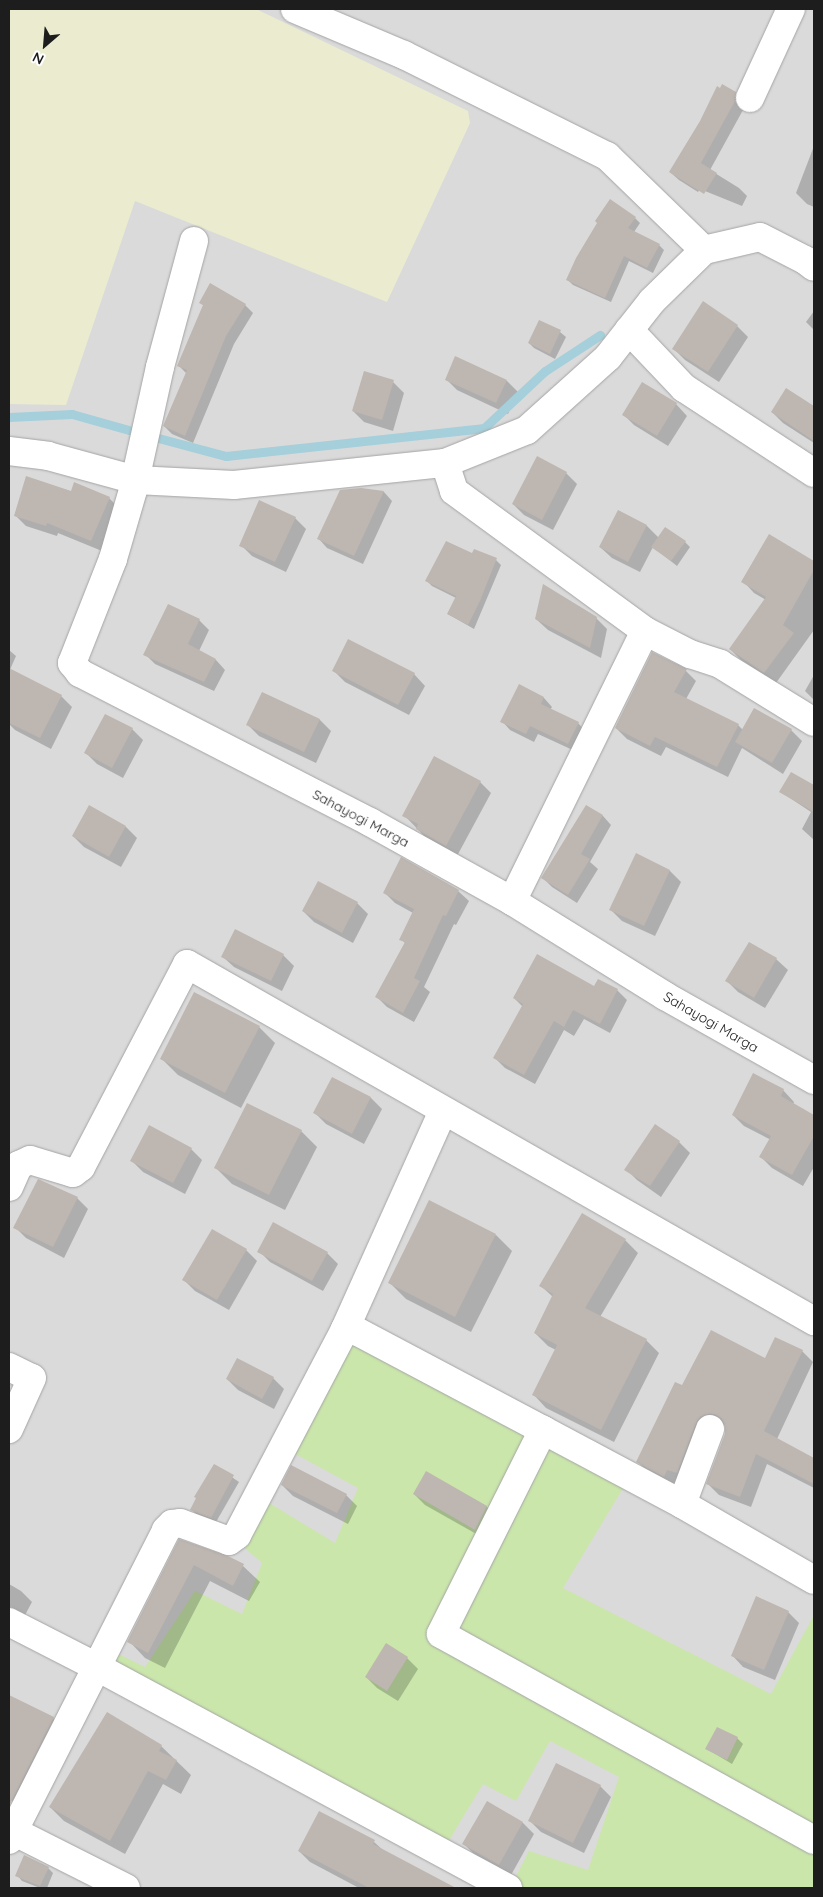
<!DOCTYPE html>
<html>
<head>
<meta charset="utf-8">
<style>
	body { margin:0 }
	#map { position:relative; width:823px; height:1897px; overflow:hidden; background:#eeeae3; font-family:Quicksand,sans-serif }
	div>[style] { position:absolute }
	.residential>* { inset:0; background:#dbdada }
	.farmland>* { inset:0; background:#ebeccf }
	.grass>* { inset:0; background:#cae6ab }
	.shadow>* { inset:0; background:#0003 }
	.stream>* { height:9px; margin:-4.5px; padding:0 4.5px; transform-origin:4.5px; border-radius:4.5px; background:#a5cfda }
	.building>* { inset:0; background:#beb6b0 }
	.roads { filter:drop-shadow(0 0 1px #a4a4a4) drop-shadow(0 0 1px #a4a4a4) }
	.minor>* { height:28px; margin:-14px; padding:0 14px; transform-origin:14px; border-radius:14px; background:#fff }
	span { translate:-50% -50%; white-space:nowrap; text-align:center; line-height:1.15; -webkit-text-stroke:5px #fff; paint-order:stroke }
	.street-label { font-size:14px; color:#1d1d1d }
	.frame { position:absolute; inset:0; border:10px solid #1d1d1d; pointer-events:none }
	.north { position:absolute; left:20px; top:20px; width:50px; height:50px; -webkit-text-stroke:4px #fff; paint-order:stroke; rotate:207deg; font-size:14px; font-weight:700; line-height:20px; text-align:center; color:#1d1d1d }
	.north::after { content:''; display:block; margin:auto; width:18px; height:22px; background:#1d1d1d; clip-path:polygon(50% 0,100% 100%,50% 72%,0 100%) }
</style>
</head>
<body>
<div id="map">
	<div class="residential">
		<div style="clip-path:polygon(9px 9px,814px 9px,814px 1888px,9px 1888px)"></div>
	</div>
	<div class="farmland">
		<div style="clip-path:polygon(9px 9px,256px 9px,468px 111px,470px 123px,387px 302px,135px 201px,66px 405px,9px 404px)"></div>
	</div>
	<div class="grass">
		<div style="clip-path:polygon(345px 1337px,625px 1485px,563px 1588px,771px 1694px,814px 1615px,814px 1888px,510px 1888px,529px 1851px,588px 1870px,619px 1777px,550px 1741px,516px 1801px,483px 1784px,442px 1852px,97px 1667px,106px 1648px,145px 1667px,195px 1591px,242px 1614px,262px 1563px,240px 1544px,266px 1501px,335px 1543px,358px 1488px,286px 1449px)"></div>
	</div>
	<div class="shadow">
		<div style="clip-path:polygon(735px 93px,743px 102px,743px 110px,710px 170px,739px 188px,747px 196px,742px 206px,700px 189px,698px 192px,679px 180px,670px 172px)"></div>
		<div style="clip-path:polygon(814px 146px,814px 207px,807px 204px,796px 193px)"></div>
		<div style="clip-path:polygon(635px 218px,640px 223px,634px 232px,659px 245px,664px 250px,653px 273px,629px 261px,611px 302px,573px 285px,568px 280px)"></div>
		<div style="clip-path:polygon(200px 302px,245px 305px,253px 313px,234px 344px,193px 443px,172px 434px,164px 426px,187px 374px,179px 366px,204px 306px)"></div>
		<div style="clip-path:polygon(814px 311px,814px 330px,806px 322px)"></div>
		<div style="clip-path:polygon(737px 326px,748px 337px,719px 382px,685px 360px,674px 349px)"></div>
		<div style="clip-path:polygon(560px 332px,566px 337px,555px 359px,534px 348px,529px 343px)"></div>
		<div style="clip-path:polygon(456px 357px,507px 381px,518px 392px,508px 414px,457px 390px,446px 379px)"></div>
		<div style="clip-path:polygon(393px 382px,404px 393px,393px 431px,364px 422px,353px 411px)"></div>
		<div style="clip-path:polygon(787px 390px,814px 407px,814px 443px,783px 423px,772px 412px)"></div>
		<div style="clip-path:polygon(676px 404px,687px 416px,668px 446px,634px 425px,623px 414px)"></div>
		<div style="clip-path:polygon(566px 473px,577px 484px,553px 530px,524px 515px,513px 504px)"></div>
		<div style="clip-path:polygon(361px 489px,384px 492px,392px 501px,363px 564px,327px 548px,319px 539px)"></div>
		<div style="clip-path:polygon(71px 492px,109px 498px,120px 509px,102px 551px,58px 533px,57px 536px,26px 526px,15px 515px)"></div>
		<div style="clip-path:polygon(619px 511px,647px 526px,659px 538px,685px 542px,690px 547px,677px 566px,653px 547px,640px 572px,612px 558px,600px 547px)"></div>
		<div style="clip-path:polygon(295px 518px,306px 529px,286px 572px,252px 556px,241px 545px)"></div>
		<div style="clip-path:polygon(770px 536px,814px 562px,814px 630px,776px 683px,741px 660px,730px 649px,766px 600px,754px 593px,743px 581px)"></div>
		<div style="clip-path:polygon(472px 555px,496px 560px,501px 565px,474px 629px,448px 614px,456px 598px,432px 586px,427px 581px)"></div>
		<div style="clip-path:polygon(596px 618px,607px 629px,601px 658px,548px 630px,536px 619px)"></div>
		<div style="clip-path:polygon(199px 620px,209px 630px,199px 651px,216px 660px,225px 670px,214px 691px,155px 664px,145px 654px)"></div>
		<div style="clip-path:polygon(9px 650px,16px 656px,9px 672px)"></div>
		<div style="clip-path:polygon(685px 670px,696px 681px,686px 699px,738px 725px,743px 730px,791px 730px,802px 741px,783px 774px,742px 748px,728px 777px,666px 747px,661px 756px,627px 739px,616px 728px)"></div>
		<div style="clip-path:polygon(334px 671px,414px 674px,425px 686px,409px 715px,345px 682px)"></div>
		<div style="clip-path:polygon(814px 675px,814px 700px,805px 691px)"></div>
		<div style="clip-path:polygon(25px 677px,61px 696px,72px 707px,51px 749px,15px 730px,9px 724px,9px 709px)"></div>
		<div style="clip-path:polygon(520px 686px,544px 698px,552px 707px,550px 710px,578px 723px,586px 732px,577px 752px,538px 734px,534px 742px,510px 730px,502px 721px)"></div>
		<div style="clip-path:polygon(263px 693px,320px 720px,331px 731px,316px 763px,259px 736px,248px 725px)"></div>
		<div style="clip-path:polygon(132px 729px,143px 740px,123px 778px,97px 764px,86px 753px)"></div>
		<div style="clip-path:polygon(791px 774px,814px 787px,814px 840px,802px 829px,811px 812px,781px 792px)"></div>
		<div style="clip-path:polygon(480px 782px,491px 793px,457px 856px,428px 840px,404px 815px)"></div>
		<div style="clip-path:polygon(90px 807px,126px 827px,137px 838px,121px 867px,84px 847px,73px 836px)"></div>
		<div style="clip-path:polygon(587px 807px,603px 816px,611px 825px,590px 862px,598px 869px,577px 903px,552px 887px,543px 878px)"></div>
		<div style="clip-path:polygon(636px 855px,670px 871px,681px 882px,655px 936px,622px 921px,611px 910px)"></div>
		<div style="clip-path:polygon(458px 891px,469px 901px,456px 925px,454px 924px,424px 987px,430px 992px,414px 1022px,387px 1007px,377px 997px,406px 944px,401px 939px,413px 913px,395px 903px,385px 893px)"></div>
		<div style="clip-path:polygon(357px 903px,368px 914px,353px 943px,314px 922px,303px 911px)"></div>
		<div style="clip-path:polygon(750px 943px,776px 959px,788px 970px,765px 1008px,738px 992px,727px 981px)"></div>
		<div style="clip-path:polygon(283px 955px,294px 966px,282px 991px,234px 967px,222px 956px)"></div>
		<div style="clip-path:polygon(595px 988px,617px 990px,627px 1000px,610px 1033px,584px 1019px,574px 1036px,564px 1030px,535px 1084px,505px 1068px,495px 1058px,523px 1007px,514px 998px)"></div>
		<div style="clip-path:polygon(259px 1027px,275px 1043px,241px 1108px,178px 1075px,162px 1059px)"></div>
		<div style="clip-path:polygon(333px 1078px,371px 1098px,382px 1109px,364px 1144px,326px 1124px,315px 1113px)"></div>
		<div style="clip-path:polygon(783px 1090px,794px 1102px,793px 1104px,814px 1116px,814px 1167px,803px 1186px,772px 1168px,761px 1157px,771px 1140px,744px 1126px,733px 1115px)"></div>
		<div style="clip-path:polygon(301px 1131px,317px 1147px,285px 1210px,232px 1184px,216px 1168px)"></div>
		<div style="clip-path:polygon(679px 1142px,690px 1153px,661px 1197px,637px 1180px,626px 1169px)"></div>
		<div style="clip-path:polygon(191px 1149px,202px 1160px,185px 1194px,143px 1172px,132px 1161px)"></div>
		<div style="clip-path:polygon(77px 1198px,88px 1209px,64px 1258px,26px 1238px,15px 1227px)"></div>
		<div style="clip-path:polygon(496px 1235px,512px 1251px,471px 1332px,406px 1299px,390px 1283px)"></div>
		<div style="clip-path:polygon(625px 1240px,638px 1253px,600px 1317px,646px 1340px,659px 1353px,614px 1442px,546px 1408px,534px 1395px,556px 1350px,548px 1346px,535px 1333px,553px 1297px,541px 1286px)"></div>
		<div style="clip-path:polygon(246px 1250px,257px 1261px,229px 1310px,195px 1291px,184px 1280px)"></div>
		<div style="clip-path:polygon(259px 1251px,327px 1253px,338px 1264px,323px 1291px,270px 1262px)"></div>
		<div style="clip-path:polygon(802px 1351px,813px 1362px,777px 1439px,814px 1460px,814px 1488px,767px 1464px,751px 1507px,719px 1495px,708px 1484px,726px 1434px,726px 1425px,720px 1424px,675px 1487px,649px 1473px,638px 1462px,683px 1387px)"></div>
		<div style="clip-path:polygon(273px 1378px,284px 1389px,274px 1409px,238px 1390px,227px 1379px)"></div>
		<div style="clip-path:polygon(214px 1465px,239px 1482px,216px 1522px,197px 1515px,192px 1510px)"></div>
		<div style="clip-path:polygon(426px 1473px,487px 1507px,498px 1518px,487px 1540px,425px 1505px,414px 1494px)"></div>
		<div style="clip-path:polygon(282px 1485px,346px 1495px,357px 1506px,348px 1524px,293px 1496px)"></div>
		<div style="clip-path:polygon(179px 1541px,228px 1557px,243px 1566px,260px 1582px,249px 1601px,210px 1581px,165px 1668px,145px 1658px,129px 1641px)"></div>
		<div style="clip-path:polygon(9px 1584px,21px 1591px,32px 1602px,24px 1617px,9px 1610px)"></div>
		<div style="clip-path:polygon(788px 1612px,799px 1623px,775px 1680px,743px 1667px,732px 1655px)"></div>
		<div style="clip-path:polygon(407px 1658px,418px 1669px,398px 1701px,377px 1688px,366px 1677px)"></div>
		<div style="clip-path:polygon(9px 1696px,53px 1718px,64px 1729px,21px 1806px,9px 1799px)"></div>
		<div style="clip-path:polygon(737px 1738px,743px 1744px,732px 1764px,707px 1749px)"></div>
		<div style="clip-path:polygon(161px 1746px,191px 1775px,181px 1794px,163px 1784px,125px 1854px,64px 1821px,50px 1807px)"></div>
		<div style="clip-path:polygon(600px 1786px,611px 1797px,584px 1853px,541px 1832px,530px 1821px)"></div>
		<div style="clip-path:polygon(487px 1803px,523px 1823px,534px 1834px,511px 1875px,475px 1855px,464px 1844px)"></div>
		<div style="clip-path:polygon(319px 1813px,374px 1842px,385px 1852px,451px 1888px,359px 1888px,310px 1862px,299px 1851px)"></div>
		<div style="clip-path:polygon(48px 1868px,53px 1873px,47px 1888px,40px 1888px,22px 1881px,17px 1875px)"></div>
	</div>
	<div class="stream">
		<div style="left:9px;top:417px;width:63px;rotate:-2.7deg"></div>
		<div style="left:72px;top:414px;width:59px;rotate:15.7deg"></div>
		<div style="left:147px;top:435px;width:82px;rotate:14.9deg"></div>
		<div style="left:226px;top:456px;width:260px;rotate:-6.2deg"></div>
		<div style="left:484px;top:428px;width:83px;rotate:-43.1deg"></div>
		<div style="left:545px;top:371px;width:66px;rotate:-33.2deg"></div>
	</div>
	<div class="building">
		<div style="clip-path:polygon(722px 84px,736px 92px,735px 101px,701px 163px,717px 173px,704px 194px,669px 172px,700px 121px,717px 86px,720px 88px)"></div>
		<div style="clip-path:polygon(610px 199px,636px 217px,628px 228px,660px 244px,647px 268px,624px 256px,605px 298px,566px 280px,576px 258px,597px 223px,595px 221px)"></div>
		<div style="clip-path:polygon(210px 283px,246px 304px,226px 336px,185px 436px,163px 426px,187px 370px,177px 366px,203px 305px,199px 303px)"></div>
		<div style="clip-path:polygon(703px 301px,738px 325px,708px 372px,672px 349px)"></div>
		<div style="clip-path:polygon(539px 320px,561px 330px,550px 354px,528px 343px)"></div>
		<div style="clip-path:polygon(455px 356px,507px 380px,496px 403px,445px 380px)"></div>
		<div style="clip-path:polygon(364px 371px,394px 380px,382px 420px,352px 411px)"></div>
		<div style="clip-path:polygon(642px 382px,677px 403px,657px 436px,622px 415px)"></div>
		<div style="clip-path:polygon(786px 388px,814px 406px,814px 441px,771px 412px)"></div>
		<div style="clip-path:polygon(537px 456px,567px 472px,542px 520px,512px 504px)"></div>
		<div style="clip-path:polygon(26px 476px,71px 491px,74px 482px,110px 497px,91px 541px,47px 523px,46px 526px,14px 516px)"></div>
		<div style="clip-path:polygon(361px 488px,384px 491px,354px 556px,317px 539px,340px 490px)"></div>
		<div style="clip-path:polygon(259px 500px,296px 517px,275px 562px,239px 546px)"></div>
		<div style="clip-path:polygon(618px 510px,647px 525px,628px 562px,599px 547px)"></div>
		<div style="clip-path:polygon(665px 527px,686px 541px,671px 561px,651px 547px)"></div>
		<div style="clip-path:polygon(769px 534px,814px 561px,814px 570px,783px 625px,794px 633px,764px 673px,729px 649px,766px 597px,741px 582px)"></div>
		<div style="clip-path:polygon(446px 541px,472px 553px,474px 549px,497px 558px,480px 601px,468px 625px,447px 614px,456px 596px,425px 581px)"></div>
		<div style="clip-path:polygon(543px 584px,597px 617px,590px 648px,535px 619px)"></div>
		<div style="clip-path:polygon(168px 604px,200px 619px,188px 644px,216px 659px,204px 682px,143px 655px)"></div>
		<div style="clip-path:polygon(348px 639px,415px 673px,398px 705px,332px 671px)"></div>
		<div style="clip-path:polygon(652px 652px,687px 669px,674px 692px,739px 724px,717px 767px,655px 737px,650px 746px,615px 728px)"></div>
		<div style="clip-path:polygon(9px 668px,62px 695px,40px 738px,9px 723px)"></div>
		<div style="clip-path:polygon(519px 684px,544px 697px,541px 704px,579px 722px,568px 744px,530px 726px,526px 734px,500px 722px)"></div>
		<div style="clip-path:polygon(262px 692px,320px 719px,304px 752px,246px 725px)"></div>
		<div style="clip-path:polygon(754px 708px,792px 729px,772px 763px,735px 742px)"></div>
		<div style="clip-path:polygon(105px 714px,133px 728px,112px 768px,84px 753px)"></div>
		<div style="clip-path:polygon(434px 756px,481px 781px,446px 846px,416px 829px,418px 824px,402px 816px)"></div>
		<div style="clip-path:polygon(791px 772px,814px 785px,814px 812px,779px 792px)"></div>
		<div style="clip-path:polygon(89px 805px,126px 826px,109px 857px,72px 836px)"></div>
		<div style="clip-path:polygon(586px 805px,603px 815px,581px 854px,590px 859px,568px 895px,541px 878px)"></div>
		<div style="clip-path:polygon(636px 853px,670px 870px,644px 926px,609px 910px)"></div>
		<div style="clip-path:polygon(401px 857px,459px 890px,446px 916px,443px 915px,414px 978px,420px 981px,403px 1013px,375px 997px,405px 942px,399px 940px,414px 909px,383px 893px)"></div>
		<div style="clip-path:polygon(318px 881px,358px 902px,342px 933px,302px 911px)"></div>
		<div style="clip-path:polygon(235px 929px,284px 954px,271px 981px,221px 957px)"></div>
		<div style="clip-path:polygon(749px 942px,777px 958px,754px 998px,725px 981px)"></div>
		<div style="clip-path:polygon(537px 954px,594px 986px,598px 979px,618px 989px,600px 1024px,573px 1010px,564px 1027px,554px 1021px,524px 1075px,493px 1058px,523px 1004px,513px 998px)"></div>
		<div style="clip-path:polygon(194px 992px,260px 1026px,225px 1093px,160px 1059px)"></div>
		<div style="clip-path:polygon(753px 1073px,784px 1089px,781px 1096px,814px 1115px,814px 1136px,792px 1175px,759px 1157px,771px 1136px,732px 1115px)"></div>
		<div style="clip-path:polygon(332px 1077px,371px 1097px,352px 1134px,313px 1113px)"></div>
		<div style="clip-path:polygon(247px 1103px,302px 1130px,269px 1195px,214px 1168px)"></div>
		<div style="clip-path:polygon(655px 1124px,680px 1141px,650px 1186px,624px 1170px)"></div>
		<div style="clip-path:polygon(149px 1125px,192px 1148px,173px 1183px,130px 1161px)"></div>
		<div style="clip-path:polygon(38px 1179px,78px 1197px,53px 1247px,13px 1228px)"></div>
		<div style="clip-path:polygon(429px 1200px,496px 1234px,455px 1317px,388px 1283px)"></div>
		<div style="clip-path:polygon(582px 1213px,626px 1239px,585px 1308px,647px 1339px,601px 1430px,532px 1395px,557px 1345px,534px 1333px,553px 1294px,539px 1286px)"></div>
		<div style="clip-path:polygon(273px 1222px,328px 1252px,312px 1281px,257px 1252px)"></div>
		<div style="clip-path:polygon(212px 1229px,247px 1249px,217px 1300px,182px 1280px)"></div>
		<div style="clip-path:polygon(711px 1330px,765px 1358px,775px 1337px,803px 1350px,764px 1431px,814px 1458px,814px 1484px,756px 1454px,740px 1497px,706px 1484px,725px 1434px,725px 1427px,722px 1419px,715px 1414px,708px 1414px,700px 1417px,696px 1423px,677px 1473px,667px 1470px,664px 1477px,636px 1462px,675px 1382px,682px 1385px)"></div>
		<div style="clip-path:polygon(237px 1358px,274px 1377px,262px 1399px,226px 1379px)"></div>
		<div style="clip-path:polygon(214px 1464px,234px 1475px,211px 1518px,190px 1510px,196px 1498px,194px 1497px)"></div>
		<div style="clip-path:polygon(291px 1465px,347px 1494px,337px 1513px,281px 1485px)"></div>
		<div style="clip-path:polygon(426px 1471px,487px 1506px,475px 1530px,413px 1494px)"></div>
		<div style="clip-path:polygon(179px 1539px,228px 1556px,244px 1564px,233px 1586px,194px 1565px,148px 1653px,127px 1642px)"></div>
		<div style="clip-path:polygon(756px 1596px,789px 1611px,764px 1670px,731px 1656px)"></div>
		<div style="clip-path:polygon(386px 1643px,408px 1657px,387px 1691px,365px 1677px)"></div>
		<div style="clip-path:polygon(9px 1695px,54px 1717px,9px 1806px)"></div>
		<div style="clip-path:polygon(107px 1712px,162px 1745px,159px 1751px,177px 1760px,166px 1780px,148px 1771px,110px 1841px,49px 1807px)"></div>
		<div style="clip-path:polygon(717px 1727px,738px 1737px,727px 1760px,705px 1749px)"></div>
		<div style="clip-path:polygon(556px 1763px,601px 1785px,573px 1843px,528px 1821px)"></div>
		<div style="clip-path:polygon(487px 1801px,523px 1822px,499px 1865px,462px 1844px)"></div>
		<div style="clip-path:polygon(319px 1811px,375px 1840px,373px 1844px,456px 1888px,369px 1888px,298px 1851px)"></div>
		<div style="clip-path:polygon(24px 1855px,49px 1867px,40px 1886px,15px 1876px)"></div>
	</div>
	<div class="roads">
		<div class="minor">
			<div style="left:295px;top:9px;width:118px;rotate:22.9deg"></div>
			<div style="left:404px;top:55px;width:227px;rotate:26.5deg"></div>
			<div style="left:607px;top:156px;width:135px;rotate:44.1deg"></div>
			<div style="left:750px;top:98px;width:98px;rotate:-65.3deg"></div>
			<div style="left:194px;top:241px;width:131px;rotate:105.1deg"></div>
			<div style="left:160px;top:367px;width:126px;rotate:102.4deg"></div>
			<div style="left:133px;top:490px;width:72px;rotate:106.2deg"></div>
			<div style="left:113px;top:559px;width:112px;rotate:111.5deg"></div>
			<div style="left:72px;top:663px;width:13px;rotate:51deg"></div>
			<div style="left:80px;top:673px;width:326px;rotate:27.2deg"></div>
			<div style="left:370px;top:822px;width:162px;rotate:29.1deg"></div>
			<div style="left:512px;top:901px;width:180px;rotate:31.8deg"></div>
			<div style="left:665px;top:996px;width:171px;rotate:29.4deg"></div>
			<div style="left:629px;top:330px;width:80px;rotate:46.5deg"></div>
			<div style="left:684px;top:388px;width:155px;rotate:33.2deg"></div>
			<div style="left:9px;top:451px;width:39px;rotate:7deg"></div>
			<div style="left:48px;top:456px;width:91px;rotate:15.3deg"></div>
			<div style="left:136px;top:480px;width:98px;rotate:2.9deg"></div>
			<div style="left:234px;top:485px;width:212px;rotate:-6deg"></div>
			<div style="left:445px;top:463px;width:88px;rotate:-21.9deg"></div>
			<div style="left:527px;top:430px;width:109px;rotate:-42deg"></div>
			<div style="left:608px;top:357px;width:71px;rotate:-51.8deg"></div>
			<div style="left:652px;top:301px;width:73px;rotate:-44.4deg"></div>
			<div style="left:704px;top:250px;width:57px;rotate:-13.1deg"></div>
			<div style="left:760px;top:237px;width:51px;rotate:27.1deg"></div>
			<div style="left:805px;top:260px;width:11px;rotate:38deg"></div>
			<div style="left:445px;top:463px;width:29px;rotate:72deg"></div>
			<div style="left:454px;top:491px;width:237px;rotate:36.2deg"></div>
			<div style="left:645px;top:631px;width:301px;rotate:116.2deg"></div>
			<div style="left:645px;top:631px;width:51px;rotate:27.1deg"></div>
			<div style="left:690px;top:654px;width:32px;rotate:18deg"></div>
			<div style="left:720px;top:664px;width:110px;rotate:31.7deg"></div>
			<div style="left:9px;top:1187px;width:24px;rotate:-66deg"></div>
			<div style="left:19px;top:1165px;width:12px;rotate:-24deg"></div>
			<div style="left:30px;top:1160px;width:45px;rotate:16.8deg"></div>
			<div style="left:73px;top:1173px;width:10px;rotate:-37deg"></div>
			<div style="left:81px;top:1167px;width:229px;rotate:-62.4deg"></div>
			<div style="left:187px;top:964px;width:722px;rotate:29.66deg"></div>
			<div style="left:345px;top:1329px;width:13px;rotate:13deg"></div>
			<div style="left:358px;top:1332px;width:209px;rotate:27.9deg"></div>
			<div style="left:543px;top:1430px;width:228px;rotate:116.6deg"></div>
			<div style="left:441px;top:1634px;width:426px;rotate:28.9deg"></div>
			<div style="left:9px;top:1367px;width:25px;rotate:26deg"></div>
			<div style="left:32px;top:1378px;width:56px;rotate:114.3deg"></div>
			<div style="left:543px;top:1430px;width:157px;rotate:28deg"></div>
			<div style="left:682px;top:1504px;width:152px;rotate:29.9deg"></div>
			<div style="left:682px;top:1504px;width:80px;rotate:-69.5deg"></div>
			<div style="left:9px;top:1622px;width:99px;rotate:27.1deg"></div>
			<div style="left:97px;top:1667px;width:467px;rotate:28.3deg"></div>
			<div style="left:9px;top:1829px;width:131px;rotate:26.8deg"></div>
			<div style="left:9px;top:1840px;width:347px;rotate:-63.1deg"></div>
			<div style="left:166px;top:1530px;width:8px;rotate:-45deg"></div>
			<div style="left:172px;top:1524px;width:8px;rotate:-7deg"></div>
			<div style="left:180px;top:1523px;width:52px;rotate:20.2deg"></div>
			<div style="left:229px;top:1541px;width:10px;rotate:-37deg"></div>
			<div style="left:237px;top:1535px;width:233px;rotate:-62.3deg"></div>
			<div style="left:345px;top:1329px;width:239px;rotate:-65.8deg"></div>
		</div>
	</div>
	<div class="street-label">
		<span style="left:361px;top:818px;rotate:28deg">Sahayogi Marga</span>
		<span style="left:711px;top:1022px;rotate:30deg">Sahayogi Marga</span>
	</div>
	<div class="frame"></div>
	<div class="north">N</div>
</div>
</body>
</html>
